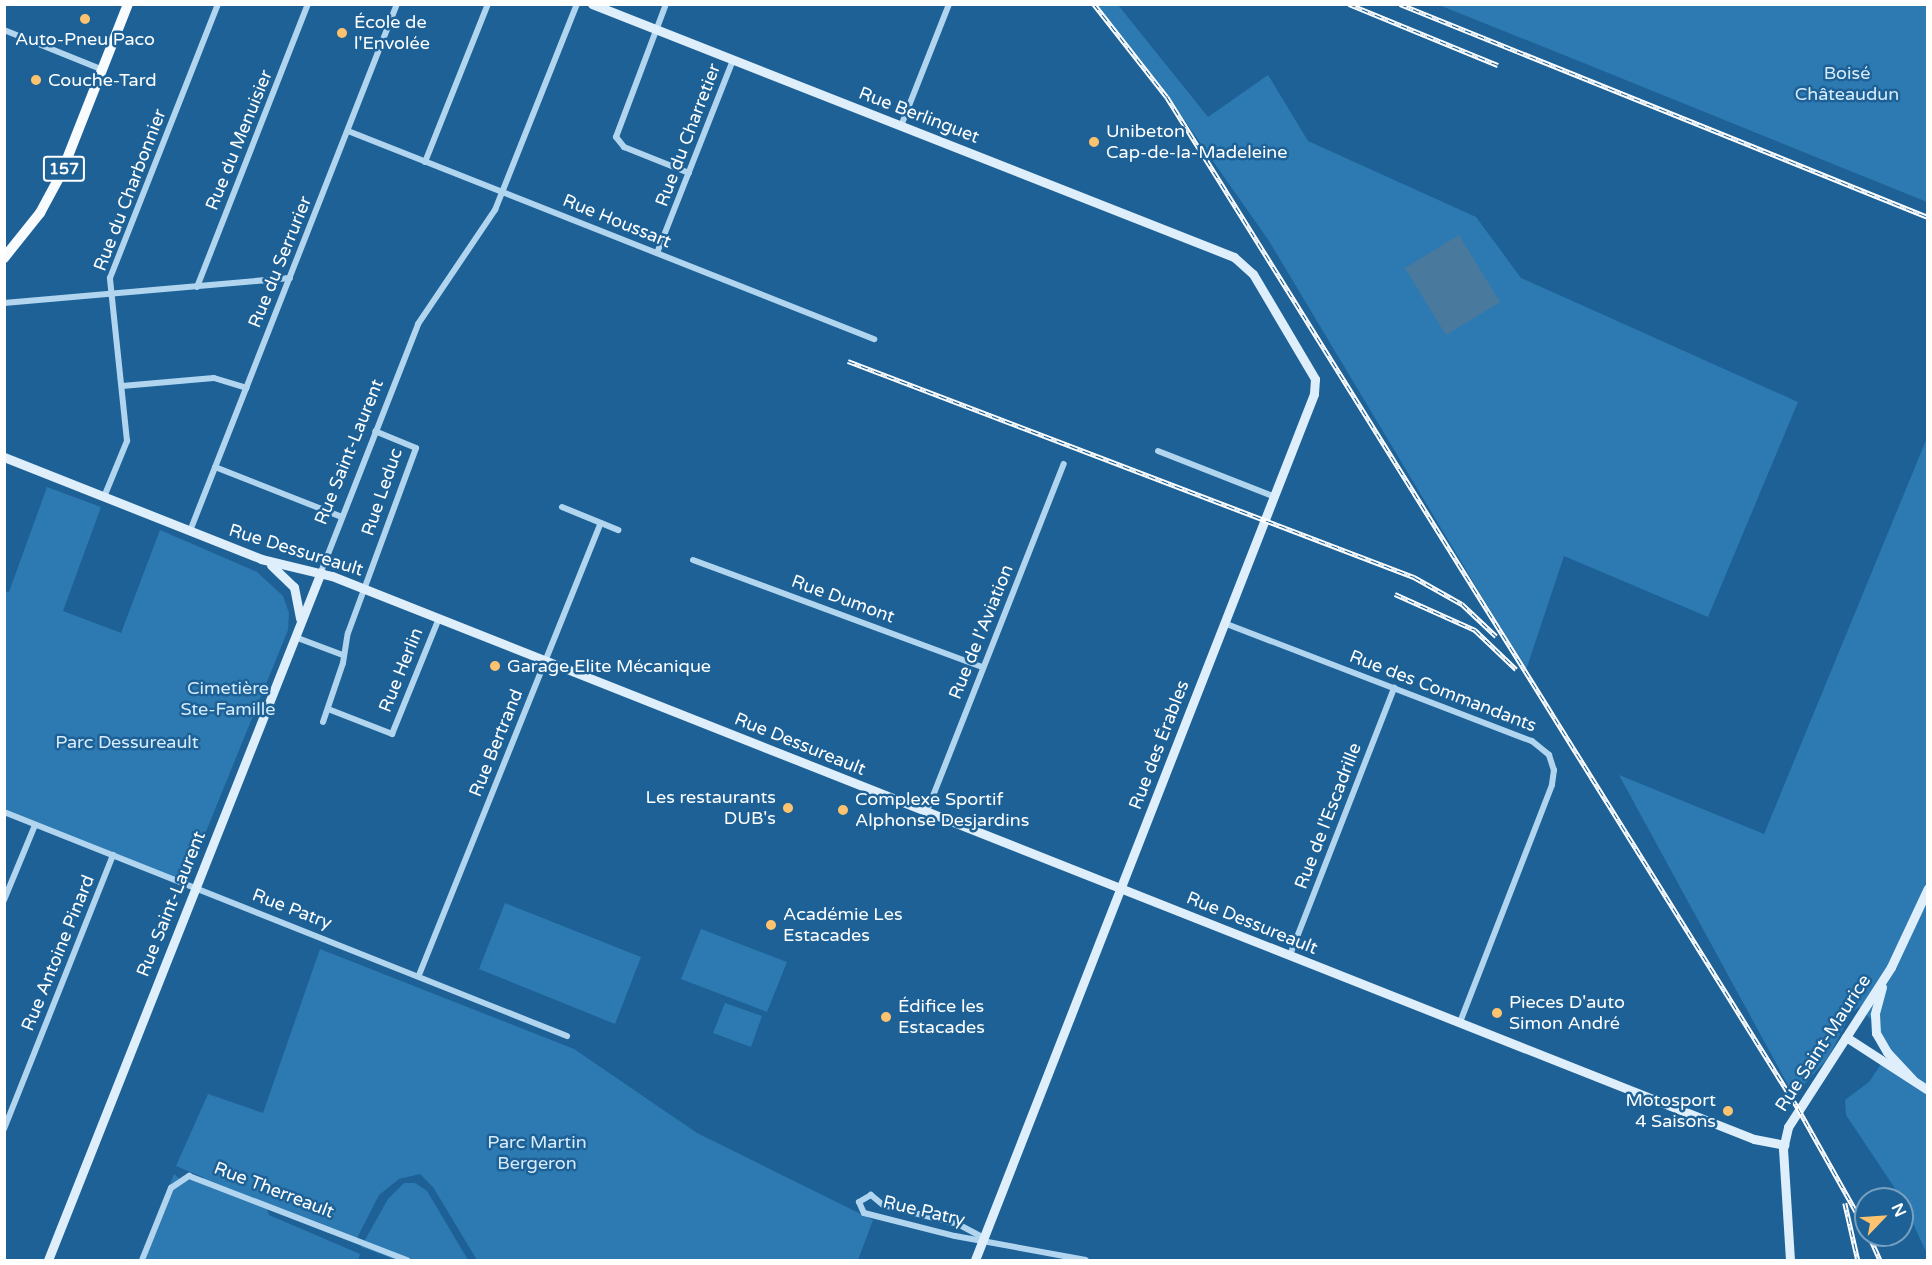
<!DOCTYPE html>
<html>
<head>
<meta charset="utf-8">
<style>
	body { margin:0 }
	#map { position:relative; width:1932px; height:1265px; overflow:hidden; background:#1d6196; font-family:"Varela Round",sans-serif }
	div>[style] { position:absolute }
	.green>* { inset:0; background:#2d7ab2 }
	.water>* { inset:0; background:#4a799e }
	.street>* { height:6px; margin:-3px; padding:0 3px; transform-origin:3px; border-radius:3px; background:#b1d5ef }
	.secondary>* { height:9px; margin:-4.5px; padding:0 4.5px; transform-origin:4.5px; border-radius:4.5px; background:#deeefb }
	.primary>* { height:10px; margin:-5px; padding:0 5px; transform-origin:5px; border-radius:5px; background:#f9fcff }
	.rail>* { height:4.5px; margin-top:-2.25px; transform-origin:0; background:repeating-linear-gradient(90deg,#1d6196 0 7px,#fff 0 14px); box-sizing:border-box; border-block:2px solid #fff }
	.dots>* { width:16px; height:16px; translate:-50% -50%; box-sizing:border-box; border:3px solid #1d6196; border-radius:50% }
	span { translate:-50% -50%; white-space:nowrap; text-align:center; line-height:1.15; -webkit-text-stroke:5px #1d6196; paint-order:stroke }
	.shield-label span { padding:2px 4px; background:#1d6196; border:2px solid; border-radius:4px; -webkit-text-stroke-width:0 }
	.shield-label { font-size:16px; color:#fff; font-weight:700 }
	.poi-label { font-size:18px; color:#fff }
	.left { translate:0 -50%; text-align:left }
	.right { translate:-100% -50%; text-align:right }
	.park-label { font-size:18px; color:#d7ecfb }
	.street-label { font-size:18px; color:#fff }
	.frame { position:absolute; inset:0; border:6px solid #fff; pointer-events:none }
	.north { position:absolute; left:1854px; top:1187px; width:60px; height:60px; box-sizing:border-box; background:#1d6196; border:2px solid #77a0c0; border-radius:50%; rotate:65deg; font-size:16px; font-weight:700; line-height:24px; text-align:center; color:#fff }
	.north::after { content:''; display:block; margin:auto; width:21px; height:27px; background:#fec36f; clip-path:polygon(50% 0,100% 100%,50% 72%,0 100%) }
</style>
</head>
<body>
<div id="map">
	<div class="green">
		<div style="clip-path:polygon(1094px 5px,1118px 5px,1208px 117px,1268px 75px,1308px 141px,1476px 217px,1521px 278px,1798px 402px,1708px 617px,1564px 556px,1526px 670px,1269px 241px,1159px 84px)"></div>
		<div style="clip-path:polygon(1439px 5px,1927px 5px,1927px 202px,1601px 70px)"></div>
		<div style="clip-path:polygon(1927px 438px,1927px 1254px,1902px 1199px,1846px 1115px,1845px 1100px,1869px 1082px,1885px 1058px,1879px 1028px,1859px 1007px,1851px 1013px,1828px 1058px,1794px 1096px,1619px 775px,1764px 834px)"></div>
		<div style="clip-path:polygon(47px 487px,101px 507px,63px 611px,121px 633px,160px 530px,257px 572px,283px 596px,289px 613px,288px 630px,185px 883px,5px 812px,4px 591px,9px 592px)"></div>
		<div style="clip-path:polygon(505px 903px,641px 957px,615px 1024px,479px 969px)"></div>
		<div style="clip-path:polygon(701px 929px,787px 962px,767px 1012px,681px 979px)"></div>
		<div style="clip-path:polygon(320px 949px,574px 1049px,697px 1133px,873px 1220px,858px 1260px,477px 1260px,433px 1187px,420px 1174px,399px 1179px,379px 1195px,355px 1242px,265px 1203px,269px 1215px,360px 1254px,358px 1260px,141px 1260px,174px 1174px,182px 1181px,205px 1178px,176px 1166px,208px 1094px,263px 1113px)"></div>
		<div style="clip-path:polygon(725px 1003px,762px 1016px,751px 1047px,713px 1033px)"></div>
		<div style="clip-path:polygon(404px 1183px,415px 1183px,427px 1191px,468px 1260px,397px 1260px,361px 1247px,388px 1199px)"></div>
	</div>
	<div class="water">
		<div style="clip-path:polygon(1459px 235px,1500px 302px,1446px 335px,1405px 268px)"></div>
	</div>
	<div class="street">
		<div style="left:666px;top:4px;width:142px;rotate:110.6deg"></div>
		<div style="left:616px;top:137px;width:13px;rotate:51deg"></div>
		<div style="left:624px;top:147px;width:70px;rotate:21.8deg"></div>
		<div style="left:4px;top:30px;width:107px;rotate:22deg"></div>
		<div style="left:901px;top:126px;width:131px;rotate:-68.5deg"></div>
		<div style="left:348px;top:131px;width:566px;rotate:21.58deg"></div>
		<div style="left:425px;top:162px;width:170px;rotate:-68.3deg"></div>
		<div style="left:657px;top:253px;width:207px;rotate:-68.5deg"></div>
		<div style="left:197px;top:287px;width:304px;rotate:-68.6deg"></div>
		<div style="left:4px;top:303px;width:287px;rotate:-5deg"></div>
		<div style="left:122px;top:386px;width:92px;rotate:-5deg"></div>
		<div style="left:214px;top:378px;width:34px;rotate:17deg"></div>
		<div style="left:1158px;top:451px;width:123px;rotate:21.4deg"></div>
		<div style="left:215px;top:467px;width:136px;rotate:21.5deg"></div>
		<div style="left:104px;top:497px;width:61px;rotate:-67.7deg"></div>
		<div style="left:127px;top:441px;width:164px;rotate:-96deg"></div>
		<div style="left:110px;top:278px;width:295px;rotate:-68.5deg"></div>
		<div style="left:562px;top:507px;width:61px;rotate:22.3deg"></div>
		<div style="left:190px;top:531px;width:566px;rotate:-68.56deg"></div>
		<div style="left:693px;top:560px;width:309px;rotate:20.3deg"></div>
		<div style="left:321px;top:572px;width:266px;rotate:-68.6deg"></div>
		<div style="left:418px;top:324px;width:138px;rotate:-56deg"></div>
		<div style="left:495px;top:210px;width:222px;rotate:-68.3deg"></div>
		<div style="left:1224px;top:623px;width:330px;rotate:21deg"></div>
		<div style="left:1532px;top:741px;width:22px;rotate:39deg"></div>
		<div style="left:1549px;top:755px;width:16px;rotate:72deg"></div>
		<div style="left:1554px;top:770px;width:15px;rotate:98deg"></div>
		<div style="left:1552px;top:785px;width:254px;rotate:111.2deg"></div>
		<div style="left:295px;top:637px;width:51px;rotate:20.6deg"></div>
		<div style="left:328px;top:709px;width:69px;rotate:21.3deg"></div>
		<div style="left:392px;top:734px;width:125px;rotate:-67.9deg"></div>
		<div style="left:323px;top:722px;width:62px;rotate:-71.3deg"></div>
		<div style="left:343px;top:663px;width:30px;rotate:-81deg"></div>
		<div style="left:348px;top:633px;width:197px;rotate:-69.8deg"></div>
		<div style="left:416px;top:448px;width:44px;rotate:-157.5deg"></div>
		<div style="left:927px;top:811px;width:373px;rotate:-68.5deg"></div>
		<div style="left:4px;top:812px;width:606px;rotate:21.7deg"></div>
		<div style="left:4px;top:900px;width:81px;rotate:-67.5deg"></div>
		<div style="left:1290px;top:955px;width:287px;rotate:-68.7deg"></div>
		<div style="left:419px;top:975px;width:487px;rotate:-68.1deg"></div>
		<div style="left:4px;top:1129px;width:295px;rotate:-68.3deg"></div>
		<div style="left:984px;top:1238px;width:30px;rotate:-152deg"></div>
		<div style="left:958px;top:1224px;width:77px;rotate:-165.8deg"></div>
		<div style="left:883px;top:1205px;width:16px;rotate:-140deg"></div>
		<div style="left:871px;top:1195px;width:14px;rotate:150deg"></div>
		<div style="left:859px;top:1202px;width:12px;rotate:66deg"></div>
		<div style="left:864px;top:1213px;width:94px;rotate:14.2deg"></div>
		<div style="left:955px;top:1236px;width:133px;rotate:10.4deg"></div>
		<div style="left:142px;top:1260px;width:78px;rotate:-68.1deg"></div>
		<div style="left:171px;top:1188px;width:22px;rotate:-34deg"></div>
		<div style="left:189px;top:1176px;width:234px;rotate:21.1deg"></div>
	</div>
	<div class="secondary">
		<div style="left:592px;top:4px;width:690px;rotate:21.51deg"></div>
		<div style="left:1234px;top:257px;width:25px;rotate:42deg"></div>
		<div style="left:1253px;top:274px;width:122px;rotate:59.4deg"></div>
		<div style="left:1315px;top:379px;width:15px;rotate:94deg"></div>
		<div style="left:1314px;top:394px;width:930px;rotate:111.38deg"></div>
		<div style="left:4px;top:457px;width:277px;rotate:21.6deg"></div>
		<div style="left:261px;top:559px;width:73px;rotate:13.5deg"></div>
		<div style="left:332px;top:576px;width:1529px;rotate:21.6deg"></div>
		<div style="left:1754px;top:1139px;width:31px;rotate:11deg"></div>
		<div style="left:271px;top:565px;width:32px;rotate:44deg"></div>
		<div style="left:294px;top:587px;width:32px;rotate:79deg"></div>
		<div style="left:1882px;top:987px;width:28px;rotate:105deg"></div>
		<div style="left:1875px;top:1014px;width:19px;rotate:87deg"></div>
		<div style="left:1876px;top:1033px;width:22px;rotate:60deg"></div>
		<div style="left:1887px;top:1052px;width:37px;rotate:47deg"></div>
		<div style="left:1846px;top:1037px;width:98px;rotate:32.9deg"></div>
		<div style="left:48px;top:1260px;width:740px;rotate:-68.36deg"></div>
		<div style="left:1790px;top:1260px;width:111px;rotate:-93.6deg"></div>
		<div style="left:1783px;top:1149px;width:23px;rotate:-77deg"></div>
		<div style="left:1788px;top:1127px;width:190px;rotate:-57.2deg"></div>
		<div style="left:1891px;top:967px;width:87px;rotate:-64.9deg"></div>
	</div>
	<div class="primary">
		<div style="left:4px;top:258px;width:58px;rotate:-51.3deg"></div>
		<div style="left:40px;top:213px;width:44px;rotate:-61.7deg"></div>
		<div style="left:61px;top:174px;width:183px;rotate:-68.5deg"></div>
	</div>
	<div class="rail">
		<div style="left:1094px;top:4px;width:118px;rotate:51.9deg"></div>
		<div style="left:1167px;top:97px;width:60px;rotate:57.9deg"></div>
		<div style="left:1199px;top:148px;width:1132px;rotate:58.04deg"></div>
		<div style="left:1798px;top:1108px;width:139px;rotate:60.7deg"></div>
		<div style="left:1349px;top:4px;width:161px;rotate:22.3deg"></div>
		<div style="left:1400px;top:4px;width:569px;rotate:21.97deg"></div>
		<div style="left:848px;top:361px;width:606px;rotate:20.89deg"></div>
		<div style="left:1414px;top:577px;width:55px;rotate:29.4deg"></div>
		<div style="left:1462px;top:604px;width:47px;rotate:43.3deg"></div>
		<div style="left:1395px;top:594px;width:88px;rotate:24.2deg"></div>
		<div style="left:1475px;top:630px;width:57px;rotate:43.6deg"></div>
		<div style="left:1845px;top:1203px;width:58px;rotate:77.2deg"></div>
		<div style="left:1869px;top:1235px;width:27px;rotate:66deg"></div>
	</div>
	<div class="dots">
		<div style="left:85px;top:19px;background:#fec36f"></div>
		<div style="left:342px;top:33px;background:#fec36f"></div>
		<div style="left:36px;top:80px;background:#fec36f"></div>
		<div style="left:1094px;top:142px;background:#fec36f"></div>
		<div style="left:495px;top:666px;background:#fec36f"></div>
		<div style="left:788px;top:808px;background:#fec36f"></div>
		<div style="left:843px;top:810px;background:#fec36f"></div>
		<div style="left:771px;top:925px;background:#fec36f"></div>
		<div style="left:1497px;top:1013px;background:#fec36f"></div>
		<div style="left:886px;top:1017px;background:#fec36f"></div>
		<div style="left:1728px;top:1111px;background:#fec36f"></div>
	</div>
	<div class="shield-label">
		<span style="left:64px;top:169px">157</span>
	</div>
	<div class="poi-label">
		<span class="left" style="left:354px;top:33px">École de<br>l'Envolée</span>
		<span style="left:85px;top:39px">Auto-Pneu Paco</span>
		<span class="left" style="left:48px;top:80px">Couche-Tard</span>
		<span class="left" style="left:1106px;top:142px">Unibeton<br>Cap-de-la-Madeleine</span>
		<span class="left" style="left:507px;top:666px">Garage Elite Mécanique</span>
		<span class="right" style="left:776px;top:808px">Les restaurants<br>DUB's</span>
		<span class="left" style="left:855px;top:810px">Complexe Sportif<br>Alphonse Desjardins</span>
		<span class="left" style="left:783px;top:925px">Académie Les<br>Estacades</span>
		<span class="left" style="left:1509px;top:1013px">Pieces D'auto<br>Simon André</span>
		<span class="left" style="left:898px;top:1017px">Édifice les<br>Estacades</span>
		<span class="right" style="left:1716px;top:1111px">Motosport<br>4 Saisons</span>
	</div>
	<div class="park-label">
		<span style="left:1847px;top:84px">Boisé<br>Châteaudun</span>
		<span style="left:228px;top:699px">Cimetière<br>Ste-Famille</span>
		<span style="left:127px;top:742px">Parc Dessureault</span>
		<span style="left:537px;top:1153px">Parc Martin<br>Bergeron</span>
	</div>
	<div class="street-label">
		<span style="left:919px;top:115px;rotate:21deg">Rue Berlinguet</span>
		<span style="left:688px;top:135px;rotate:-69deg">Rue du Charretier</span>
		<span style="left:239px;top:140px;rotate:-68deg">Rue du Menuisier</span>
		<span style="left:130px;top:190px;rotate:-69deg">Rue du Charbonnier</span>
		<span style="left:617px;top:221px;rotate:22deg">Rue Houssart</span>
		<span style="left:280px;top:262px;rotate:-68deg">Rue du Serrurier</span>
		<span style="left:349px;top:452px;rotate:-68deg">Rue Saint-Laurent</span>
		<span style="left:382px;top:492px;rotate:-71deg">Rue Leduc</span>
		<span style="left:296px;top:550px;rotate:17deg">Rue Dessureault</span>
		<span style="left:843px;top:599px;rotate:20deg">Rue Dumont</span>
		<span style="left:981px;top:632px;rotate:-68deg">Rue de l'Aviation</span>
		<span style="left:401px;top:670px;rotate:-68deg">Rue Herlin</span>
		<span style="left:1443px;top:691px;rotate:21deg">Rue des Commandants</span>
		<span style="left:496px;top:743px;rotate:-68deg">Rue Bertrand</span>
		<span style="left:800px;top:744px;rotate:22deg">Rue Dessureault</span>
		<span style="left:1159px;top:745px;rotate:-69deg">Rue des Érables</span>
		<span style="left:1328px;top:816px;rotate:-69deg">Rue de l'Escadrille</span>
		<span style="left:171px;top:904px;rotate:-68deg">Rue Saint-Laurent</span>
		<span style="left:292px;top:909px;rotate:21deg">Rue Patry</span>
		<span style="left:1252px;top:923px;rotate:22deg">Rue Dessureault</span>
		<span style="left:58px;top:953px;rotate:-68deg">Rue Antoine Pinard</span>
		<span style="left:1823px;top:1043px;rotate:-57deg">Rue Saint-Maurice</span>
		<span style="left:274px;top:1190px;rotate:21deg">Rue Therreault</span>
		<span style="left:924px;top:1211px;rotate:13deg">Rue Patry</span>
	</div>
	<div class="frame"></div>
	<div class="north">N</div>
</div>
</body>
</html>
